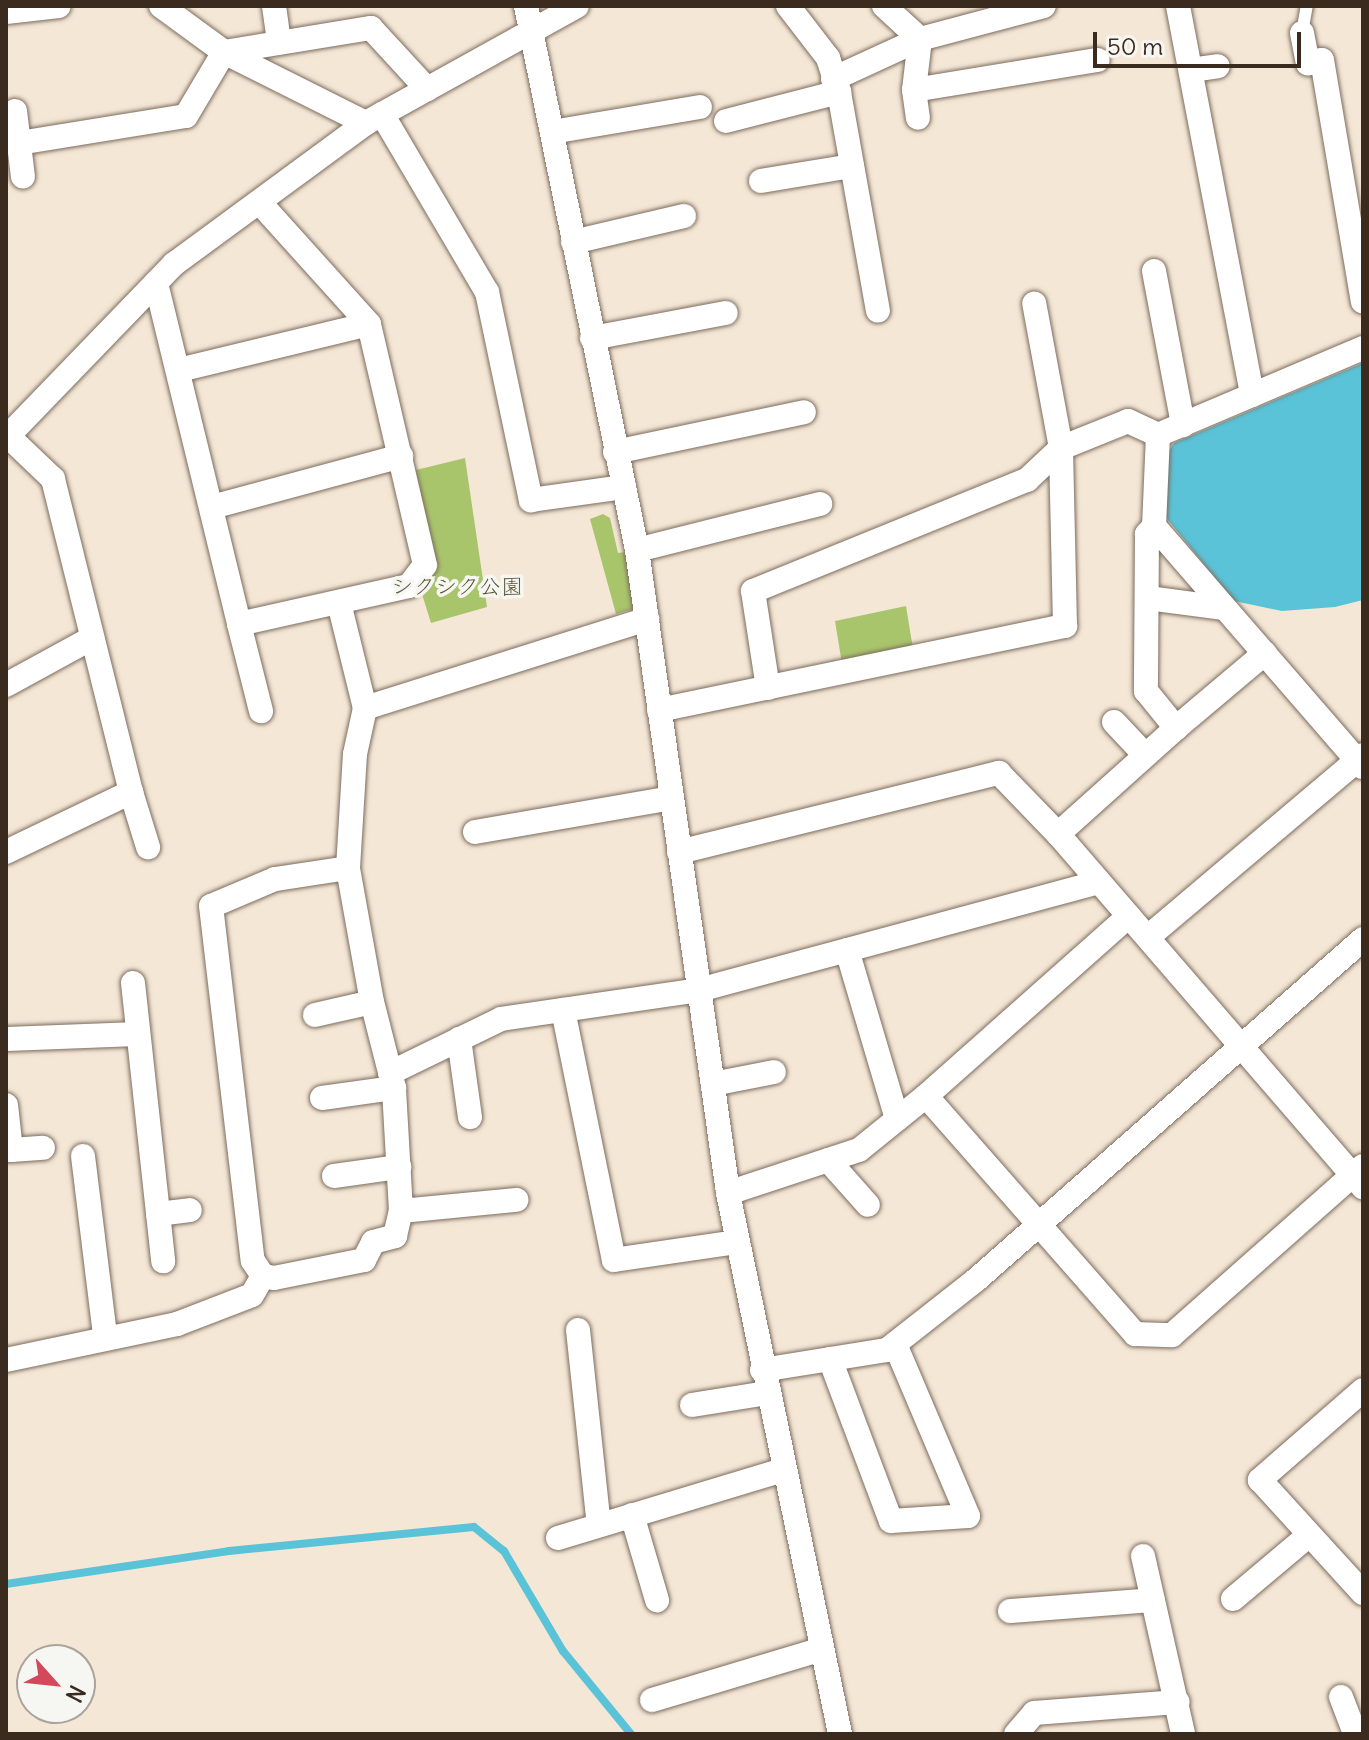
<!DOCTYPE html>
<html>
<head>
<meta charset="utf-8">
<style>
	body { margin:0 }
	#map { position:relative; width:1369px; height:1740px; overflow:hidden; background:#f5e7d6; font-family:Delius,"Klee One",sans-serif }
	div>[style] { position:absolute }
	.green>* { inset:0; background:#a9c56c }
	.water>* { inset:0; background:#5bc3d8 }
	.stream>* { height:8px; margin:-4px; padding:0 4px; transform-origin:4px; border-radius:4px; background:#5bc3d8 }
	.roads { filter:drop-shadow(0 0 2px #7c6c5e) drop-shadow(0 0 2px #7c6c5e) }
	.service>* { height:12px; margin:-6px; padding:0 6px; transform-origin:6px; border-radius:6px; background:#fff }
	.minor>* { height:24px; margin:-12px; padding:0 12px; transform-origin:12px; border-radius:12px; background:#fff }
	span { translate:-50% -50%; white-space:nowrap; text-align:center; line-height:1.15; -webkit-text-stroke:7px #f6f6f2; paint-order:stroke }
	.park-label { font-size:22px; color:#5c5835 }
	.frame { position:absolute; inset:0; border:8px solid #3b2a1e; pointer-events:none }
	.north { position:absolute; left:16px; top:1644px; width:80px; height:80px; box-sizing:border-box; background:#f6f6f2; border:2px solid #aba49d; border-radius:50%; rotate:117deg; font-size:22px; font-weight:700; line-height:32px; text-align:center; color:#3b2a1e }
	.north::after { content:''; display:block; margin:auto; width:28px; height:36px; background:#d1495b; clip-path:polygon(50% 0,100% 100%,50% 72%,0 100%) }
	.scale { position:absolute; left:1093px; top:32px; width:208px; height:36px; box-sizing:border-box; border:4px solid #3b2a1e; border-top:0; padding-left:10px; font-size:24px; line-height:28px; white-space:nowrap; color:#3b2a1e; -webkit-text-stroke:6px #f6f6f2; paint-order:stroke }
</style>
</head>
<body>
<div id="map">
	<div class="green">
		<div style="clip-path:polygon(465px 458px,487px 607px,431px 623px,422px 594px,434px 570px,416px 470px)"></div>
		<div style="clip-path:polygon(603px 514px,610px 518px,618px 553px,626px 552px,639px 607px,616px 614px,590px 519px)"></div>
		<div style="clip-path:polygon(906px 606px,913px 649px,842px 664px,835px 621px)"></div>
	</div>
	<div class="water">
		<div style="clip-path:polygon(1363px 363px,1363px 600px,1335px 607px,1282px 611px,1234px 601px,1164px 515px,1166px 456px,1174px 443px)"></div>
	</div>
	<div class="stream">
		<div style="left:6px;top:1584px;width:225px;rotate:-8.4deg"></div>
		<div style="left:229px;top:1551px;width:246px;rotate:-5.6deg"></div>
		<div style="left:474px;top:1527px;width:38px;rotate:39deg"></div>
		<div style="left:504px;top:1551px;width:116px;rotate:59.5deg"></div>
		<div style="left:563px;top:1651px;width:107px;rotate:50.7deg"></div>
	</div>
	<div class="roads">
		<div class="service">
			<div style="left:1302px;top:33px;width:27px;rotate:-80deg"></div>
		</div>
		<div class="minor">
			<div style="left:161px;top:6px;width:78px;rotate:36.1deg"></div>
			<div style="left:224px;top:52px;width:159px;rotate:26.6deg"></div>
			<div style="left:274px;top:6px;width:37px;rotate:82deg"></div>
			<div style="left:526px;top:6px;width:555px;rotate:78.47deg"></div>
			<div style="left:637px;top:550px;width:649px;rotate:81.94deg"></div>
			<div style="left:728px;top:1193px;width:552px;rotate:78.3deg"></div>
			<div style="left:788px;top:6px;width:66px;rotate:52.4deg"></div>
			<div style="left:828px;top:58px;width:36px;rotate:72deg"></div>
			<div style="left:839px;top:92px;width:222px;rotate:79.9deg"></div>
			<div style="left:884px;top:6px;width:49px;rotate:42.5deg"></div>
			<div style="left:920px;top:39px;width:51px;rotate:96.7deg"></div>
			<div style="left:914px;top:90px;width:28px;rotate:82deg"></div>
			<div style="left:1178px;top:6px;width:396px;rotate:79.2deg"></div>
			<div style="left:6px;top:12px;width:53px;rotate:-6.5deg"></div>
			<div style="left:1302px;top:33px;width:31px;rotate:79deg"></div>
			<div style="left:1308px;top:63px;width:14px;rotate:-12deg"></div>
			<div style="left:1322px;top:60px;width:245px;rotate:80.4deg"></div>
			<div style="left:1191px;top:70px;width:27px;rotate:-8deg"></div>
			<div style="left:833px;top:79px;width:96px;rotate:-24.7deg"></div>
			<div style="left:920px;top:39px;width:128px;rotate:-14.9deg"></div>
			<div style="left:914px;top:90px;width:186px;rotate:-9.3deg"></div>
			<div style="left:15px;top:111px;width:66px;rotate:83.1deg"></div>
			<div style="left:382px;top:114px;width:207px;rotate:59.5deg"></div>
			<div style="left:487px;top:292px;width:213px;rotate:78.1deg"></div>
			<div style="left:531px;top:500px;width:94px;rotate:-8deg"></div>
			<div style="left:726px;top:121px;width:117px;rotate:-14.4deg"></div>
			<div style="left:552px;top:132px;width:150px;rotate:-9.6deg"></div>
			<div style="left:19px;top:143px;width:169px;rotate:-9.2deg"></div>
			<div style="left:186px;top:116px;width:74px;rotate:-59.3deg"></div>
			<div style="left:224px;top:52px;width:149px;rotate:-9.3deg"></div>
			<div style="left:371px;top:28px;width:83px;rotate:47.4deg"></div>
			<div style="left:761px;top:181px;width:92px;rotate:-9.4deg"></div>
			<div style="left:573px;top:242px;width:114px;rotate:-13.2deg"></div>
			<div style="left:1154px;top:271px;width:157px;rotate:79.3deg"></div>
			<div style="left:156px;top:283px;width:351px;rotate:76.3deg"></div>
			<div style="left:239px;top:624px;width:174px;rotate:-12.6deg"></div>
			<div style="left:409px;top:586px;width:26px;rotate:-53deg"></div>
			<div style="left:425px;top:565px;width:247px;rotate:-103.1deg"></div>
			<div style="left:369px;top:324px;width:164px;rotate:-132deg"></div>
			<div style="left:592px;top:338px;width:136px;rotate:-10.6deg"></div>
			<div style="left:1363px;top:348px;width:223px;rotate:157deg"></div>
			<div style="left:1158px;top:435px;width:91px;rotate:92.5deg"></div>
			<div style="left:1154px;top:526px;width:319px;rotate:49.1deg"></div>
			<div style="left:179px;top:370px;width:195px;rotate:-13.6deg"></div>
			<div style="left:6px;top:438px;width:242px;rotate:-46deg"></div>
			<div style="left:174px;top:264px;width:238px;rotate:-36.3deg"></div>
			<div style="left:366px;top:123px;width:241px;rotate:-29deg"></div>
			<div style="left:615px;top:452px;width:193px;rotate:-11.9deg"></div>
			<div style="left:212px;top:507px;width:196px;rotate:-15.1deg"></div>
			<div style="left:1154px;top:526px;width:11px;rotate:131deg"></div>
			<div style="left:1147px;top:534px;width:157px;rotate:90.4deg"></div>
			<div style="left:1146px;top:691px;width:48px;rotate:51deg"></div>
			<div style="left:637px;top:550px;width:189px;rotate:-14.1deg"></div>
			<div style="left:1148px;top:598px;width:77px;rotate:7.5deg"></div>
			<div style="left:339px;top:603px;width:108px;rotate:76.1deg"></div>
			<div style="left:239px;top:624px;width:90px;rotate:75.8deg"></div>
			<div style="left:6px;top:685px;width:98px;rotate:-28.7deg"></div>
			<div style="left:768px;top:688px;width:98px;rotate:-98.8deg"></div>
			<div style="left:753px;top:591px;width:296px;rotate:-22.1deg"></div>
			<div style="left:1027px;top:480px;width:47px;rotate:-43.3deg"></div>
			<div style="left:1061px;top:448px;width:72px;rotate:-21.9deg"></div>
			<div style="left:1128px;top:421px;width:33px;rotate:25deg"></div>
			<div style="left:659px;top:710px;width:415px;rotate:-11.7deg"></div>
			<div style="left:1065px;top:626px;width:178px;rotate:-91.3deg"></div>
			<div style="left:1061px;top:448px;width:147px;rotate:-100.5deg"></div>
			<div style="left:1114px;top:722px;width:45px;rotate:46.8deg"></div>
			<div style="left:131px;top:792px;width:58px;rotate:72.8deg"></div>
			<div style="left:475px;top:832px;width:199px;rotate:-9.8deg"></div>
			<div style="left:1058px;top:834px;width:159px;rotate:-41.9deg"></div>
			<div style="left:1176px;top:728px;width:116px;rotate:-40.1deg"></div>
			<div style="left:6px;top:852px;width:139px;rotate:-25.6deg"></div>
			<div style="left:131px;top:792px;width:323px;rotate:-104deg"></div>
			<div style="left:53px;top:479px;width:62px;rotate:-136.3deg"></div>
			<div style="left:679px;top:852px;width:330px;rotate:-13.9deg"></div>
			<div style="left:999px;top:773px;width:85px;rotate:46deg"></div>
			<div style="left:1058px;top:834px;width:467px;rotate:49.2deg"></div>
			<div style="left:348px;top:868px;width:74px;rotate:171.4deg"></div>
			<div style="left:275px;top:879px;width:69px;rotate:157.1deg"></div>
			<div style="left:211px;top:906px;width:357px;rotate:83.3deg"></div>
			<div style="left:253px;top:1261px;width:18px;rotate:56deg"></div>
			<div style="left:263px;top:1276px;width:11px;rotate:10deg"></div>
			<div style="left:274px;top:1278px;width:92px;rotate:-11.3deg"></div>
			<div style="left:364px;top:1260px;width:20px;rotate:-63deg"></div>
			<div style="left:373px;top:1242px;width:23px;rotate:-15deg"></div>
			<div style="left:395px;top:1236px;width:26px;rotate:-77deg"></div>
			<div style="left:401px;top:1211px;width:123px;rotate:-93.3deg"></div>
			<div style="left:394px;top:1088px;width:89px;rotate:-104.3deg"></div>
			<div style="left:372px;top:1002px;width:136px;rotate:-100.2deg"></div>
			<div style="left:348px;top:868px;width:114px;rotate:-86.5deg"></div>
			<div style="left:355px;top:754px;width:47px;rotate:-77.7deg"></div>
			<div style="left:365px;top:708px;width:296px;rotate:-17.5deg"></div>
			<div style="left:1148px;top:937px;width:282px;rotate:-40.2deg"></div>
			<div style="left:847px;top:950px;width:176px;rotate:73.5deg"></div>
			<div style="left:133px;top:983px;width:280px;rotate:83.8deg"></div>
			<div style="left:563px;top:1010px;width:255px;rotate:78.5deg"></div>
			<div style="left:614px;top:1260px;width:125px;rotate:-8.3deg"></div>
			<div style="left:315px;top:1015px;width:58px;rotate:-12.8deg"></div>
			<div style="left:6px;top:1039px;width:132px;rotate:-2.2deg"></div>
			<div style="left:459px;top:1039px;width:79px;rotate:82deg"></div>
			<div style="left:390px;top:1073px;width:123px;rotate:-25.9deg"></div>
			<div style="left:501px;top:1019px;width:200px;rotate:-8.3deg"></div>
			<div style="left:699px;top:990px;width:414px;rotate:-15.1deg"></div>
			<div style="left:713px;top:1084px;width:62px;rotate:-11.1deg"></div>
			<div style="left:926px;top:1096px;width:317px;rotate:48.7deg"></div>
			<div style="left:1135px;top:1334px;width:37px;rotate:2deg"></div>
			<div style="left:1172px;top:1335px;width:255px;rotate:-41.5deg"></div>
			<div style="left:322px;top:1098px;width:73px;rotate:-7.9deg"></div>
			<div style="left:6px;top:1105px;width:45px;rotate:83.7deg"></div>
			<div style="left:11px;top:1150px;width:5px;rotate:180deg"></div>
			<div style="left:11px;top:1150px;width:32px;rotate:-4deg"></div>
			<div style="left:83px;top:1156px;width:181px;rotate:83deg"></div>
			<div style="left:828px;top:1160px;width:60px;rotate:48.4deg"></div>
			<div style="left:334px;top:1176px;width:66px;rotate:-7.9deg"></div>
			<div style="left:728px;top:1193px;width:138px;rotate:-18.2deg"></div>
			<div style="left:859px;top:1150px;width:86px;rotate:-38.9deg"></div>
			<div style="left:926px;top:1096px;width:271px;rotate:-41.6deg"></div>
			<div style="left:401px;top:1211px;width:116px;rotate:-5.5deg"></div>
			<div style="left:158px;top:1214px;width:32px;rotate:-7deg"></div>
			<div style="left:578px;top:1330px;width:196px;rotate:83.9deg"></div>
			<div style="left:830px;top:1359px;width:173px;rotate:69.4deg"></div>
			<div style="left:891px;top:1521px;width:77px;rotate:-3.7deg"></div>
			<div style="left:968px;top:1516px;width:187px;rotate:-113deg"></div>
			<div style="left:6px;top:1360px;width:175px;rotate:-11.9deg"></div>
			<div style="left:177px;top:1324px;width:80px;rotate:-21.1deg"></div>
			<div style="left:252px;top:1295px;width:22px;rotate:-60deg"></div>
			<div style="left:762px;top:1370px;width:127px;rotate:-9.1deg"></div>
			<div style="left:887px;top:1350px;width:113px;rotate:-38.2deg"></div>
			<div style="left:976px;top:1280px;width:516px;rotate:-41.38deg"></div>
			<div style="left:1363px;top:1390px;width:137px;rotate:138.9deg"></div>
			<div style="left:1260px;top:1480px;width:153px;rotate:47.7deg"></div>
			<div style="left:692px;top:1405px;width:76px;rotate:-9.1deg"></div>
			<div style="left:632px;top:1515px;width:89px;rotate:73.6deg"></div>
			<div style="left:558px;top:1538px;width:235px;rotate:-16.8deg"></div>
			<div style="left:1143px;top:1556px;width:182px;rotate:77.3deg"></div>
			<div style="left:1233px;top:1599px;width:99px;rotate:-40.1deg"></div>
			<div style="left:1010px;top:1611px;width:143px;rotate:-4.4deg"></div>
			<div style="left:1341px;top:1697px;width:40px;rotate:69deg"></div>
			<div style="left:652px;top:1700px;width:177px;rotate:-16.7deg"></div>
			<div style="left:1016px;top:1734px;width:28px;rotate:-49deg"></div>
			<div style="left:1034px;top:1713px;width:144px;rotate:-4.4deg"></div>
		</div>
	</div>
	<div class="park-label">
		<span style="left:457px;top:587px">シクシク公園</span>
	</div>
	<div class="frame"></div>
	<div class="north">N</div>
	<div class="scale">50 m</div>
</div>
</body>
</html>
